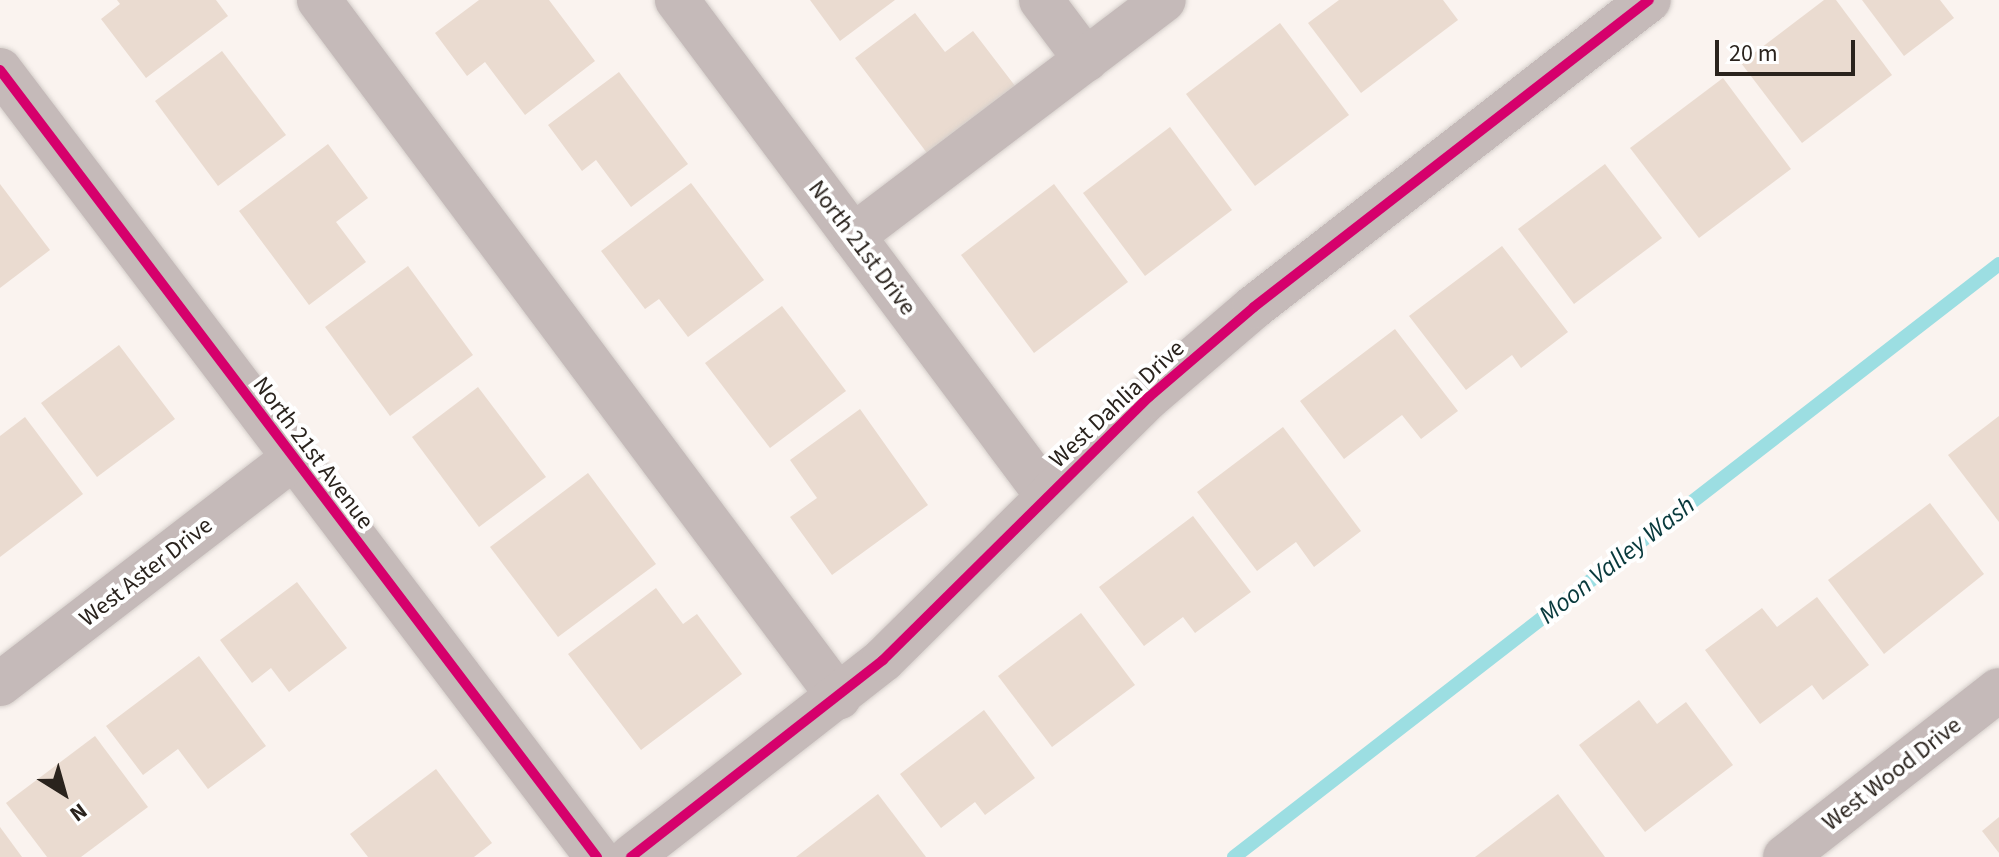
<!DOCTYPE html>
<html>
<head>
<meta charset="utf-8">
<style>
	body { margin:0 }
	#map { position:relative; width:1999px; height:857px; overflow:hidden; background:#faf3ef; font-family:"Source Sans 3",sans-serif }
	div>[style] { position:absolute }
	.stream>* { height:14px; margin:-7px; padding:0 7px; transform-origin:7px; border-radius:7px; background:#9cdee2 }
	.building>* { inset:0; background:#eadbd0 }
	.roads { filter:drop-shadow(0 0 2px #d4ceca) drop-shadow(0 0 2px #d4ceca) }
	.minor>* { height:44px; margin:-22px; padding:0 22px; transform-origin:22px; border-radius:22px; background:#c5bab9 }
	.cycleway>* { height:10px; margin:-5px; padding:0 5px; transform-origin:5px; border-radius:5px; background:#d6006c }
	span { translate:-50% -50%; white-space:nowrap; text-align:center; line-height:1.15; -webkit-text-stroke:8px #fff; paint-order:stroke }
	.street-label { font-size:24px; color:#2a231d }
	.water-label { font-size:26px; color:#08393c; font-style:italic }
	.north { position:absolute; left:24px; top:753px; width:80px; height:80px; -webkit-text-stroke:6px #fff; paint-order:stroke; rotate:143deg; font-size:22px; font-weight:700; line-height:32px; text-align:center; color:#2a231d }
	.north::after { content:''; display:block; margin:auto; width:28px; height:36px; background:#2a231d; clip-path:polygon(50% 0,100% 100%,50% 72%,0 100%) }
	.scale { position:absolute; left:1715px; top:40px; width:140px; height:36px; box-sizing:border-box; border:4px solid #2a231d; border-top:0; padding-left:10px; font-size:24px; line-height:28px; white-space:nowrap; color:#2a231d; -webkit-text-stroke:6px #fff; paint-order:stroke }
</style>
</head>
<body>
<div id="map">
	<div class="stream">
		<div style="left:1234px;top:857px;width:968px;rotate:-37.78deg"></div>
	</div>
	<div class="building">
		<div style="clip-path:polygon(117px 0,216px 0,228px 16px,146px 78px,101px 19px,120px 4px)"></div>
		<div style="clip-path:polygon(479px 0,549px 0,595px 61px,525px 115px,485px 62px,467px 76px,435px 33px)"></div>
		<div style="clip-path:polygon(810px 0,895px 0,840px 41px)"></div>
		<div style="clip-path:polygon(1339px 0,1443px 0,1458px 20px,1361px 93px,1308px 23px)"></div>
		<div style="clip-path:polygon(1824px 0,1836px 0,1892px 75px,1802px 143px,1741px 63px)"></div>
		<div style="clip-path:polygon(1862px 0,1940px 0,1954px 18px,1904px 56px)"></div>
		<div style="clip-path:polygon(915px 13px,945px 52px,973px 31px,1019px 91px,930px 157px,855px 58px)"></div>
		<div style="clip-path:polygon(1280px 23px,1349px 115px,1255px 186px,1186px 94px)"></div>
		<div style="clip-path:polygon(222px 51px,286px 135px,218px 186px,155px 101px)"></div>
		<div style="clip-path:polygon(619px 72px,688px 164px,631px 207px,596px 160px,582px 171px,548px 125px)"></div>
		<div style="clip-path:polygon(1723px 78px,1791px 169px,1699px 238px,1630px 148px)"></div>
		<div style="clip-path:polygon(1170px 127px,1232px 210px,1145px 276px,1083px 193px)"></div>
		<div style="clip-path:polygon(328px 144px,368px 198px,336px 222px,366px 262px,309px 305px,239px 211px)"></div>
		<div style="clip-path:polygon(1605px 164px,1662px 238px,1574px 304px,1518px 229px)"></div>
		<div style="clip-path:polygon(691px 183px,764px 280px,688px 337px,659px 299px,645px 309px,601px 251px)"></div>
		<div style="clip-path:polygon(0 184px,50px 250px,0 288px)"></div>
		<div style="clip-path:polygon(1054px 184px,1128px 282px,1034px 353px,961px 255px)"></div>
		<div style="clip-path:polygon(1502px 246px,1568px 332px,1521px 368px,1512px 355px,1466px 390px,1409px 316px)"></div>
		<div style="clip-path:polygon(408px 266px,473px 355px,390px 416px,325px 327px)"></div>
		<div style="clip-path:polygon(782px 306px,846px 391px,770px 448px,705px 363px)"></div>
		<div style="clip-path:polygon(1395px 329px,1458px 411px,1421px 439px,1402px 415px,1344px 459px,1300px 401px)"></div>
		<div style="clip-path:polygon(119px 345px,175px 419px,97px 477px,41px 403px)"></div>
		<div style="clip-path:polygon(478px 387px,546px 477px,479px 527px,412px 437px)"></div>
		<div style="clip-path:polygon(860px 409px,928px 505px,832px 575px,790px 517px,817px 498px,790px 460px)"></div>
		<div style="clip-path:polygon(1999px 416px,1999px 522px,1948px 455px)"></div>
		<div style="clip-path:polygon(25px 417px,83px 494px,0 557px,0 436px)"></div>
		<div style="clip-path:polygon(1283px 427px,1361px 531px,1314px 567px,1296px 542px,1257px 571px,1197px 492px)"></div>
		<div style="clip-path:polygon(588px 473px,656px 564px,558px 637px,490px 547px)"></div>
		<div style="clip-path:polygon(1930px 503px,1984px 574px,1884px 654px,1828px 580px)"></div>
		<div style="clip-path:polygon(1193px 516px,1251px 592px,1195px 633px,1183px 617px,1144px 646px,1099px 587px)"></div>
		<div style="clip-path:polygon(297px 582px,347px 648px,289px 692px,271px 668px,252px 683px,220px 640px)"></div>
		<div style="clip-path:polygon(656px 588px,683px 624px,697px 614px,742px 674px,641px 750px,568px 654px)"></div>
		<div style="clip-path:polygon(1817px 597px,1869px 665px,1823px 700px,1812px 685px,1760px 724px,1705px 650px,1762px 608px,1777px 627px)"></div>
		<div style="clip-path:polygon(1081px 613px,1135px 685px,1052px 747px,998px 676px)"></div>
		<div style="clip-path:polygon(199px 656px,266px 746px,208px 789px,178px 749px,143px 775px,106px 726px)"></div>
		<div style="clip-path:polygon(1639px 700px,1657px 724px,1686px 702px,1733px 765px,1645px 832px,1579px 745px)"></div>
		<div style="clip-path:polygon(984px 710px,1035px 778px,985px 815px,975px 802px,941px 828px,900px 774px)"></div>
		<div style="clip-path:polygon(95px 736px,148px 807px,81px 857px,47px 857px,6px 803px)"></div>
		<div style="clip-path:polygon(436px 769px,492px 843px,474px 857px,368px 857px,350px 834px)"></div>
		<div style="clip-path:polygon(878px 794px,926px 857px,796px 857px)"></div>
		<div style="clip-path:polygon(1558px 794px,1605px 857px,1475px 857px)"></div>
		<div style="clip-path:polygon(1999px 817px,1999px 853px,1982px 831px)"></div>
		<div style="clip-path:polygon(0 827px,22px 857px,0 857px)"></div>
	</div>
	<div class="roads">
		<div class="minor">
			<div style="left:319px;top:0;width:870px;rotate:53.28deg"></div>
			<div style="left:677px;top:0;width:620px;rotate:53.26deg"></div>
			<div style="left:1041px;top:0;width:75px;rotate:53.1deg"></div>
			<div style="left:0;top:70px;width:988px;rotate:52.82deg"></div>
			<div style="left:853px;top:236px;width:390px;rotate:-37.2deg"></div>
			<div style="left:0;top:684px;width:369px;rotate:-37.6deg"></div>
			<div style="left:631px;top:857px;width:320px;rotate:-38deg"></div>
			<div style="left:883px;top:660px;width:374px;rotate:-44.7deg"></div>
			<div style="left:1149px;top:397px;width:138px;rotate:-40.6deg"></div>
			<div style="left:1254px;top:307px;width:500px;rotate:-37.85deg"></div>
			<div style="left:1785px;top:857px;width:271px;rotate:-38deg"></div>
		</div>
	</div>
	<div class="cycleway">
		<div style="left:0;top:70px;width:988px;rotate:52.82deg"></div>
		<div style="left:631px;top:857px;width:320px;rotate:-38deg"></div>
		<div style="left:883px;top:660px;width:374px;rotate:-44.7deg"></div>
		<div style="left:1149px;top:397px;width:138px;rotate:-40.6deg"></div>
		<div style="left:1254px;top:307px;width:500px;rotate:-37.85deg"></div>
	</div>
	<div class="street-label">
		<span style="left:862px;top:248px;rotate:53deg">North 21st Drive</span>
		<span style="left:1117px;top:404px;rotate:-43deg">West Dahlia Drive</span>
		<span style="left:313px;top:453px;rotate:53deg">North 21st Avenue</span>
		<span style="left:146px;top:572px;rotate:-38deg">West Aster Drive</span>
		<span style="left:1892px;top:774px;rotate:-38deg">West Wood Drive</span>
	</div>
	<div class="water-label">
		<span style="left:1617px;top:560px;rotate:-38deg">Moon Valley Wash</span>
	</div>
	<div class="north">N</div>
	<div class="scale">20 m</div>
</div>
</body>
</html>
